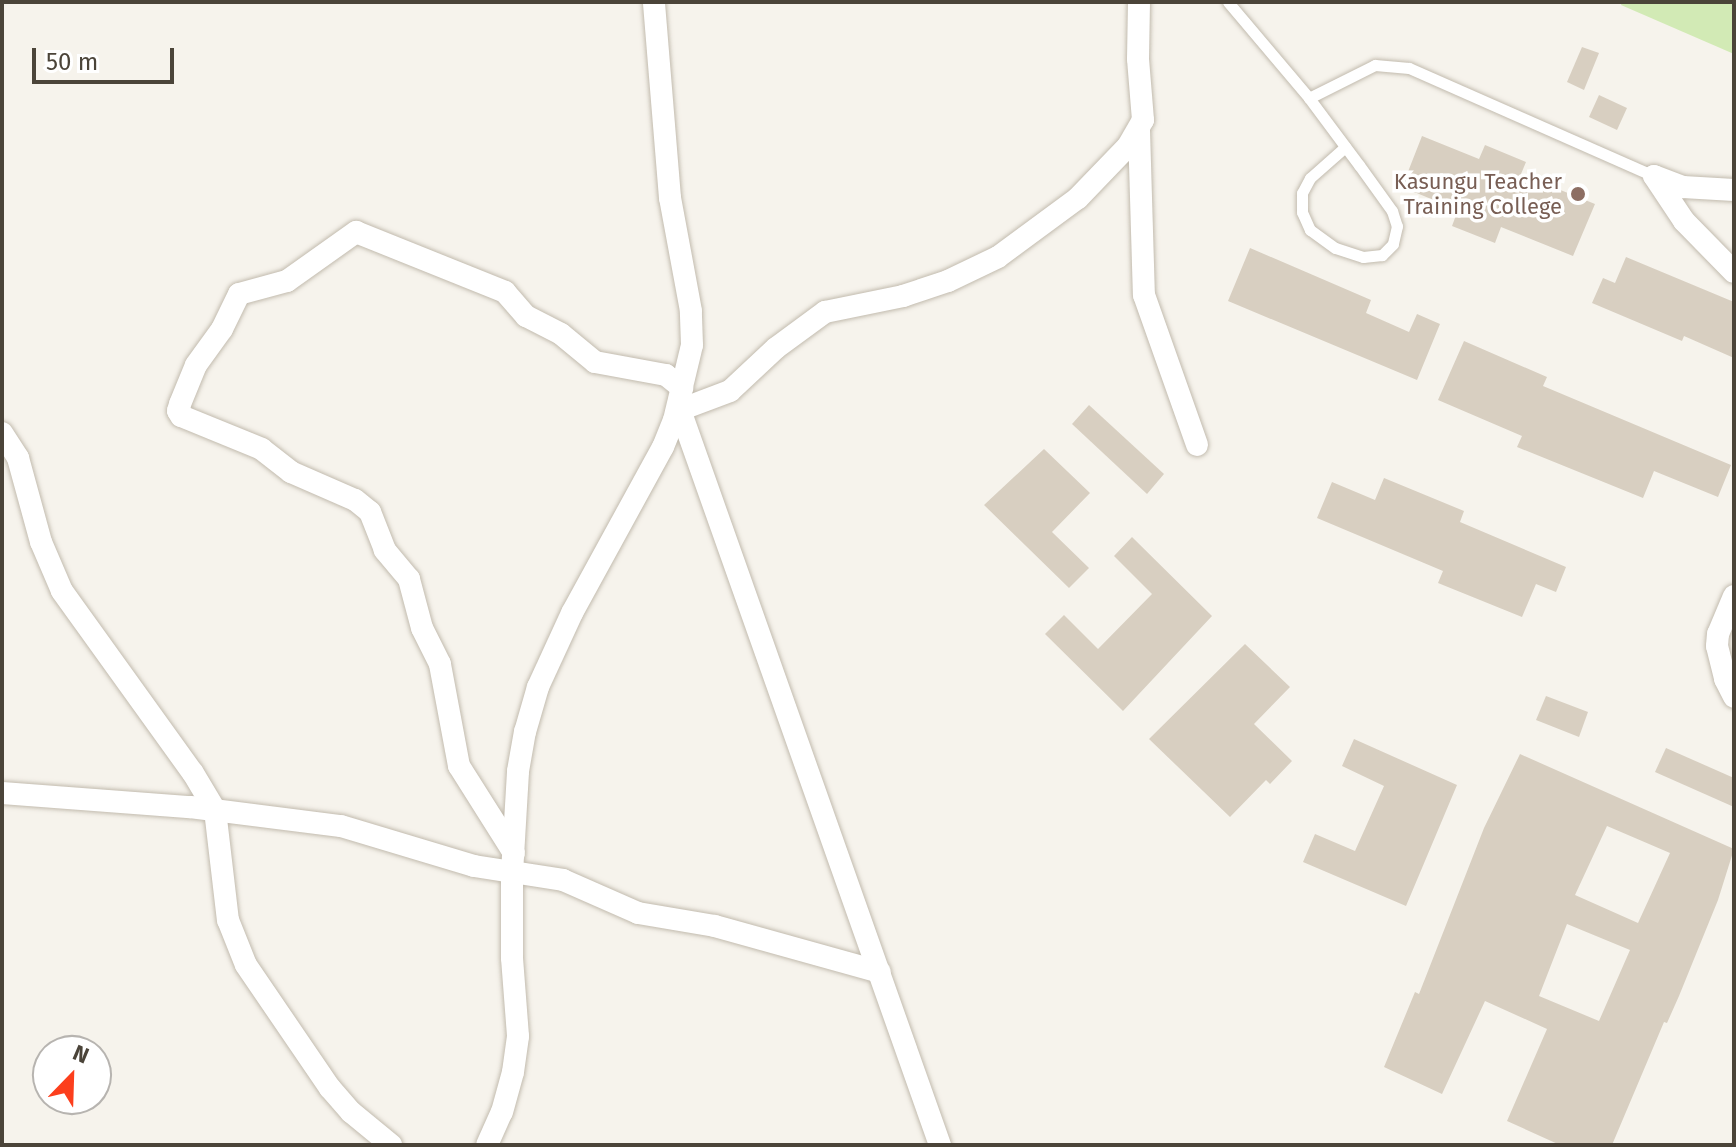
<!DOCTYPE html>
<html>
<head>
<meta charset="utf-8">
<style>
	body { margin:0 }
	#map { position:relative; width:1736px; height:1147px; overflow:hidden; background:#f6f3ec; font-family:"Fira Sans",sans-serif }
	div>[style] { position:absolute }
	.green>* { inset:0; background:#d2eab5 }
	.building>* { inset:0; background:#d8cfc1 }
	.roads { filter:drop-shadow(0 0 2px #c2bbae) drop-shadow(0 0 2px #c2bbae) }
	.lane>* { height:11px; margin:-5.5px; padding:0 5.5px; transform-origin:5.5px; border-radius:5.5px; background:#fff }
	.street>* { height:22px; margin:-11px; padding:0 11px; transform-origin:11px; border-radius:11px; background:#fff }
	.dots>* { width:22px; height:22px; translate:-50% -50%; box-sizing:border-box; border:4px solid #fff; border-radius:50% }
	span { translate:-50% -50%; white-space:nowrap; text-align:center; line-height:1.15; -webkit-text-stroke:7px #fff; paint-order:stroke }
	.education-label { font-size:22px; color:#785e54 }
	.right { translate:-100% -50%; text-align:right }
	.frame { position:absolute; inset:0; border:4px solid #4b4439; pointer-events:none }
	.north { position:absolute; left:32px; top:1035px; width:80px; height:80px; box-sizing:border-box; background:#fff; border:2px solid #b7b4b0; border-radius:50%; rotate:23deg; font-size:22px; font-weight:700; line-height:32px; text-align:center; color:#4b4439 }
	.north::after { content:''; display:block; margin:auto; width:28px; height:36px; background:#fc3f1d; clip-path:polygon(50% 0,100% 100%,50% 72%,0 100%) }
	.scale { position:absolute; left:32px; top:48px; width:142px; height:36px; box-sizing:border-box; border:4px solid #4b4439; border-top:0; padding-left:10px; font-size:24px; line-height:28px; white-space:nowrap; color:#4b4439; -webkit-text-stroke:6px #fff; paint-order:stroke }
</style>
</head>
<body>
<div id="map">
	<div class="green">
		<div style="clip-path:polygon(1622px 2px,1734px 2px,1734px 54px,1621px 5px)"></div>
	</div>
	<div class="building">
		<div style="clip-path:polygon(1582px 47px,1599px 53px,1584px 90px,1567px 82px)"></div>
		<div style="clip-path:polygon(1599px 95px,1627px 108px,1617px 130px,1589px 117px)"></div>
		<div style="clip-path:polygon(1422px 136px,1479px 159px,1485px 145px,1526px 162px,1521px 174px,1595px 204px,1573px 256px,1501px 227px,1495px 243px,1452px 226px,1458px 210px,1402px 187px)"></div>
		<div style="clip-path:polygon(1250px 248px,1371px 300px,1366px 313px,1409px 332px,1417px 314px,1440px 324px,1417px 380px,1228px 301px)"></div>
		<div style="clip-path:polygon(1626px 257px,1734px 302px,1734px 358px,1684px 336px,1682px 341px,1592px 303px,1603px 278px,1615px 283px)"></div>
		<div style="clip-path:polygon(1464px 341px,1547px 377px,1543px 386px,1731px 465px,1718px 497px,1654px 471px,1643px 498px,1517px 447px,1522px 436px,1438px 400px)"></div>
		<div style="clip-path:polygon(1089px 405px,1164px 474px,1147px 494px,1072px 424px)"></div>
		<div style="clip-path:polygon(1044px 449px,1090px 493px,1052px 532px,1089px 568px,1069px 588px,984px 505px)"></div>
		<div style="clip-path:polygon(1384px 478px,1464px 511px,1460px 522px,1566px 567px,1556px 592px,1536px 584px,1522px 617px,1438px 583px,1443px 571px,1317px 518px,1332px 482px,1375px 500px)"></div>
		<div style="clip-path:polygon(1132px 537px,1212px 616px,1123px 711px,1045px 634px,1064px 615px,1098px 649px,1152px 594px,1114px 556px)"></div>
		<div style="clip-path:polygon(1245px 644px,1290px 687px,1254px 724px,1292px 761px,1270px 784px,1266px 780px,1230px 817px,1149px 739px)"></div>
		<div style="clip-path:polygon(1546px 696px,1588px 712px,1579px 737px,1536px 720px)"></div>
		<div style="clip-path:polygon(1354px 739px,1457px 785px,1406px 906px,1303px 862px,1315px 834px,1355px 851px,1384px 786px,1342px 766px)"></div>
		<div style="clip-path:polygon(1666px 748px,1734px 778px,1734px 807px,1655px 772px)"></div>
		<div style="clip-path:polygon(evenodd,1520px 754px,1734px 849px,1718px 900px,1679px 996px,1667px 1023px,1664px 1022px,1612px 1145px,1560px 1145px,1507px 1121px,1547px 1029px,1485px 1001px,1442px 1094px,1384px 1067px,1415px 992px,1419px 994px,1484px 828px,1520px 754px,1607px 826px,1670px 853px,1638px 923px,1575px 895px,1607px 826px,1520px 754px,1567px 924px,1630px 950px,1599px 1021px,1539px 996px,1567px 924px)"></div>
	</div>
	<div class="roads">
		<div class="lane">
			<div style="left:1228px;top:2px;width:126px;rotate:49.8deg"></div>
			<div style="left:1309px;top:98px;width:84px;rotate:53.3deg"></div>
			<div style="left:1359px;top:165px;width:57px;rotate:54.3deg"></div>
			<div style="left:1392px;top:211px;width:16px;rotate:72deg"></div>
			<div style="left:1397px;top:226px;width:18px;rotate:103deg"></div>
			<div style="left:1393px;top:244px;width:16px;rotate:135deg"></div>
			<div style="left:1382px;top:255px;width:19px;rotate:174deg"></div>
			<div style="left:1363px;top:257px;width:29px;rotate:-162deg"></div>
			<div style="left:1335px;top:248px;width:31px;rotate:-144deg"></div>
			<div style="left:1310px;top:230px;width:20px;rotate:-114deg"></div>
			<div style="left:1302px;top:212px;width:19px;rotate:-90deg"></div>
			<div style="left:1302px;top:193px;width:17px;rotate:-62deg"></div>
			<div style="left:1310px;top:178px;width:47px;rotate:-41.5deg"></div>
			<div style="left:1309px;top:98px;width:74px;rotate:-26.6deg"></div>
			<div style="left:1375px;top:65px;width:34px;rotate:5deg"></div>
			<div style="left:1409px;top:68px;width:268px;rotate:23.8deg"></div>
		</div>
		<div class="street">
			<div style="left:1139px;top:130px;width:165px;rotate:88.3deg"></div>
			<div style="left:1144px;top:295px;width:159px;rotate:70.5deg"></div>
			<div style="left:1654px;top:176px;width:54px;rotate:56.3deg"></div>
			<div style="left:1684px;top:221px;width:71px;rotate:45.6deg"></div>
			<div style="left:1654px;top:176px;width:31px;rotate:21deg"></div>
			<div style="left:1683px;top:187px;width:51px;rotate:3.4deg"></div>
			<div style="left:680px;top:410px;width:780px;rotate:70.52deg"></div>
			<div style="left:677px;top:411px;width:57px;rotate:-20.7deg"></div>
			<div style="left:730px;top:391px;width:63px;rotate:-43.1deg"></div>
			<div style="left:776px;top:348px;width:61px;rotate:-36.3deg"></div>
			<div style="left:825px;top:312px;width:80px;rotate:-11.6deg"></div>
			<div style="left:903px;top:296px;width:47px;rotate:-18.4deg"></div>
			<div style="left:948px;top:281px;width:55px;rotate:-25.6deg"></div>
			<div style="left:998px;top:257px;width:99px;rotate:-36.4deg"></div>
			<div style="left:1078px;top:198px;width:72px;rotate:-46.1deg"></div>
			<div style="left:1128px;top:146px;width:30px;rotate:-60deg"></div>
			<div style="left:1143px;top:120px;width:61px;rotate:-94.7deg"></div>
			<div style="left:1138px;top:59px;width:57px;rotate:-89deg"></div>
			<div style="left:2px;top:433px;width:30px;rotate:57deg"></div>
			<div style="left:18px;top:458px;width:87px;rotate:74.7deg"></div>
			<div style="left:41px;top:542px;width:53px;rotate:66.8deg"></div>
			<div style="left:62px;top:591px;width:224px;rotate:54.3deg"></div>
			<div style="left:193px;top:773px;width:43px;rotate:59.3deg"></div>
			<div style="left:215px;top:810px;width:111px;rotate:83.3deg"></div>
			<div style="left:228px;top:920px;width:48px;rotate:68.2deg"></div>
			<div style="left:246px;top:965px;width:149px;rotate:55.7deg"></div>
			<div style="left:330px;top:1088px;width:32px;rotate:49deg"></div>
			<div style="left:351px;top:1112px;width:52px;rotate:39.5deg"></div>
			<div style="left:1734px;top:596px;width:41px;rotate:112.8deg"></div>
			<div style="left:1718px;top:634px;width:12px;rotate:95deg"></div>
			<div style="left:1717px;top:646px;width:34px;rotate:76deg"></div>
			<div style="left:1725px;top:679px;width:20px;rotate:63deg"></div>
			<div style="left:2px;top:793px;width:189px;rotate:4.3deg"></div>
			<div style="left:190px;top:807px;width:152px;rotate:7.2deg"></div>
			<div style="left:341px;top:826px;width:139px;rotate:16.7deg"></div>
			<div style="left:474px;top:866px;width:90px;rotate:8.9deg"></div>
			<div style="left:563px;top:880px;width:82px;rotate:23.7deg"></div>
			<div style="left:638px;top:913px;width:78px;rotate:9.6deg"></div>
			<div style="left:715px;top:926px;width:171px;rotate:15.6deg"></div>
			<div style="left:514px;top:853px;width:103px;rotate:-122.3deg"></div>
			<div style="left:459px;top:766px;width:104px;rotate:-100.6deg"></div>
			<div style="left:440px;top:664px;width:40px;rotate:-116.6deg"></div>
			<div style="left:422px;top:628px;width:51px;rotate:-104.9deg"></div>
			<div style="left:409px;top:579px;width:38px;rotate:-130deg"></div>
			<div style="left:385px;top:550px;width:41px;rotate:-111.5deg"></div>
			<div style="left:370px;top:512px;width:19px;rotate:-141deg"></div>
			<div style="left:355px;top:500px;width:70px;rotate:-156.4deg"></div>
			<div style="left:291px;top:472px;width:37px;rotate:-142deg"></div>
			<div style="left:262px;top:449px;width:87px;rotate:-157.8deg"></div>
			<div style="left:181px;top:416px;width:6px;rotate:-121deg"></div>
			<div style="left:178px;top:411px;width:7px;rotate:-74deg"></div>
			<div style="left:180px;top:404px;width:42px;rotate:-67.7deg"></div>
			<div style="left:196px;top:365px;width:44px;rotate:-54.2deg"></div>
			<div style="left:222px;top:329px;width:39px;rotate:-64deg"></div>
			<div style="left:239px;top:294px;width:50px;rotate:-15.2deg"></div>
			<div style="left:287px;top:281px;width:85px;rotate:-35.4deg"></div>
			<div style="left:356px;top:232px;width:161px;rotate:21.9deg"></div>
			<div style="left:505px;top:292px;width:32px;rotate:49deg"></div>
			<div style="left:526px;top:316px;width:39px;rotate:27deg"></div>
			<div style="left:561px;top:334px;width:44px;rotate:39.5deg"></div>
			<div style="left:595px;top:362px;width:72px;rotate:10.4deg"></div>
			<div style="left:666px;top:375px;width:21px;rotate:39deg"></div>
			<div style="left:487px;top:1145px;width:36px;rotate:-66deg"></div>
			<div style="left:502px;top:1112px;width:41px;rotate:-74.6deg"></div>
			<div style="left:513px;top:1072px;width:36px;rotate:-82deg"></div>
			<div style="left:518px;top:1036px;width:78px;rotate:-94.4deg"></div>
			<div style="left:512px;top:958px;width:85px;rotate:-90deg"></div>
			<div style="left:512px;top:873px;width:102px;rotate:-86.6deg"></div>
			<div style="left:518px;top:771px;width:40px;rotate:-80deg"></div>
			<div style="left:525px;top:732px;width:47px;rotate:-73.9deg"></div>
			<div style="left:538px;top:687px;width:81px;rotate:-65.3deg"></div>
			<div style="left:572px;top:613px;width:189px;rotate:-61.3deg"></div>
			<div style="left:663px;top:447px;width:29px;rotate:-68deg"></div>
			<div style="left:674px;top:420px;width:77px;rotate:-76.5deg"></div>
			<div style="left:692px;top:345px;width:34px;rotate:-92deg"></div>
			<div style="left:691px;top:311px;width:115px;rotate:-100.5deg"></div>
			<div style="left:670px;top:198px;width:197px;rotate:-94.7deg"></div>
		</div>
	</div>
	<div class="dots">
		<div style="left:1578px;top:194px;background:#8d6e63"></div>
	</div>
	<div class="education-label">
		<span class="right" style="left:1562px;top:194px">Kasungu Teacher<br>Training College</span>
	</div>
	<div class="frame"></div>
	<div class="north">N</div>
	<div class="scale">50 m</div>
</div>
</body>
</html>
